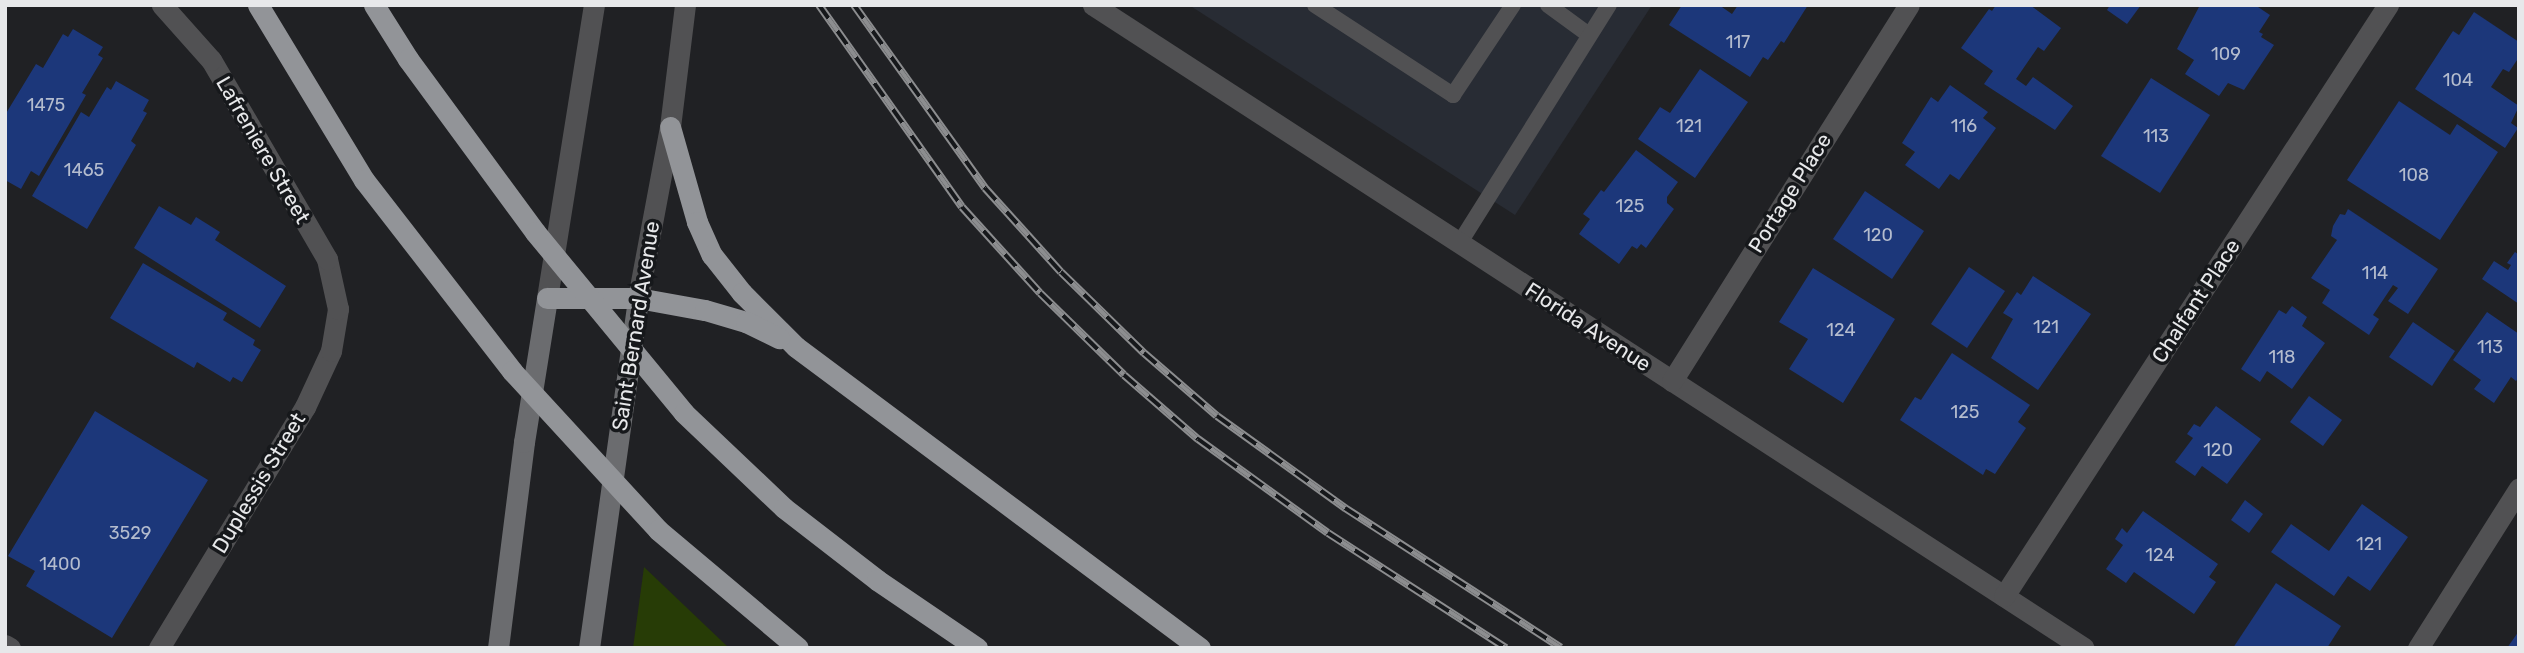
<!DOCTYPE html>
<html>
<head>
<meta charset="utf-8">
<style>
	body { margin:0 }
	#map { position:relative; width:2524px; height:653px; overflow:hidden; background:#202124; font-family:Rubik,sans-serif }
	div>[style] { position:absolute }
	.built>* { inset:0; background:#282c34 }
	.green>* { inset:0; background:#273c06 }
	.building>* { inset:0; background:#1c377a }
	.service>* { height:16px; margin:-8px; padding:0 8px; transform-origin:8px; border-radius:8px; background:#515153 }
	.minor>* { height:21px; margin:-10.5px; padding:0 10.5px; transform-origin:10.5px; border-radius:10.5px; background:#515153 }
	.tertiary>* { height:21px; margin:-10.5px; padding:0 10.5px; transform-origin:10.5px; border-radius:10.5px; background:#515153 }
	.secondary>* { height:21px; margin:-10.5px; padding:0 10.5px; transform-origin:10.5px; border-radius:10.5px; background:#6b6c6f }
	.motorway>* { height:21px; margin:-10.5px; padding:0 10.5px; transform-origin:10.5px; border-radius:10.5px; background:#929498 }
	.rail>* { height:8px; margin-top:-4px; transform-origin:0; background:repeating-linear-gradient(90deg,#16181b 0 16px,#8c8d8f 0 32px); box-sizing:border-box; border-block:2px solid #8c8d8f }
	.motorway-bridge>* { height:21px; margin:-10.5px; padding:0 10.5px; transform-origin:10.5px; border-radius:10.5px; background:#929498 }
	span { translate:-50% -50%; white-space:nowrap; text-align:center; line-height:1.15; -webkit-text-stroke:7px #16181b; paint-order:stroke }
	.number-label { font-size:18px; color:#b4bcce }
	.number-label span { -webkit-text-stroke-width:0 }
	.street-label { font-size:21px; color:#e7e8ea }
	.frame { position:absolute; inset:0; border:7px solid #e7e8ea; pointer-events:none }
</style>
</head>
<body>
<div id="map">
	<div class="built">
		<div style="clip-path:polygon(1189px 5px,1652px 5px,1515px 215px)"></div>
	</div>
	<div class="green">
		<div style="clip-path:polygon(644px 567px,729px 648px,633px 648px)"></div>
	</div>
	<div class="building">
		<div style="clip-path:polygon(1682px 5px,1719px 5px,1732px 14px,1738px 5px,1808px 5px,1784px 43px,1781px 41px,1768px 60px,1763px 57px,1750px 77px,1669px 25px)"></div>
		<div style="clip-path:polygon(1996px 5px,2030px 5px,2061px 28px,2044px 51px,2038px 47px,2016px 79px,2026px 86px,2033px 77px,2073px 106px,2055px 130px,1984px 84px,1993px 71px,1961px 48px,1989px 9px,1992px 11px)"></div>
		<div style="clip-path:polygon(2110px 5px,2141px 5px,2127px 24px,2107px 10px)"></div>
		<div style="clip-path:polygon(2200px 5px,2255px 5px,2270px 15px,2259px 32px,2263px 34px,2261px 37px,2274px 45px,2244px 90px,2228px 83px,2219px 96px,2185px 74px,2194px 60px,2177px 49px)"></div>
		<div style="clip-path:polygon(2474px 12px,2519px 42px,2519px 57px,2509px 72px,2503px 69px,2491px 87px,2519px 106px,2511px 123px,2518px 128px,2505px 148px,2415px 89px,2453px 31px,2459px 35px)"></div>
		<div style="clip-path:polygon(73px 29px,103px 47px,98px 55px,103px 58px,82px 93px,86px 95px,39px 176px,31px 171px,21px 189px,5px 180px,5px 115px,36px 64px,43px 68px,63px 34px,68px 37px)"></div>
		<div style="clip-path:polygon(1700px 69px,1748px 102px,1695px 178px,1638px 139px,1660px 107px,1670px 113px)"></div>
		<div style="clip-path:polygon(2151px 78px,2210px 115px,2160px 193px,2101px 156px)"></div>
		<div style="clip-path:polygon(116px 81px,149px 100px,143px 111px,147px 113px,131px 141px,136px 145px,87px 229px,32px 196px,81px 112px,89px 117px,107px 87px,111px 90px)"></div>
		<div style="clip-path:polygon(1950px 85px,1988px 112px,1983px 118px,1996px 128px,1959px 180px,1950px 174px,1939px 189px,1905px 165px,1915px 152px,1902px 143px,1931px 97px,1938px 102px)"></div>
		<div style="clip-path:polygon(2399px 101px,2450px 135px,2457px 124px,2498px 152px,2440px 240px,2347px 180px)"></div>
		<div style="clip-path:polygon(1636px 150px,1678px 182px,1667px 197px,1667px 203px,1674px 209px,1646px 248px,1641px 244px,1637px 249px,1632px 246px,1619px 264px,1579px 234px,1590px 219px,1583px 214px,1601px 190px,1604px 192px)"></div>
		<div style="clip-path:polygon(1865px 191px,1924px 231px,1892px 279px,1833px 239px)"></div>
		<div style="clip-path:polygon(159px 206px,191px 225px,196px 217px,220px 232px,215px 240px,286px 286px,260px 328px,134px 248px)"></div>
		<div style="clip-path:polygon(2348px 209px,2438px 269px,2408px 314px,2388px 301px,2398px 288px,2393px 285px,2373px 315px,2379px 319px,2369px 335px,2322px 303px,2330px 290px,2311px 278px,2337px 240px,2331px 236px,2333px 226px,2340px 214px,2345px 215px)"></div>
		<div style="clip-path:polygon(2515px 252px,2519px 255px,2519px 304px,2482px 279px,2494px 261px,2508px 270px,2511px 265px,2507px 263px)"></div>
		<div style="clip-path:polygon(143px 263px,227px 313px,223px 320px,255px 340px,253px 345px,261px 350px,242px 382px,233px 377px,230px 382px,197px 362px,194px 368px,110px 318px)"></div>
		<div style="clip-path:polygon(1969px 267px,2005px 291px,1967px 348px,1931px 324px)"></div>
		<div style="clip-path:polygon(1813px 268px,1895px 319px,1843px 403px,1789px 369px,1808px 339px,1779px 322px)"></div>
		<div style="clip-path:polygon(2033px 276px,2091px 314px,2038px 390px,1991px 358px,2013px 319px,2003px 313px,2017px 292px,2021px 295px)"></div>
		<div style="clip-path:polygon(2292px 306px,2307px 317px,2302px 326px,2325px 343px,2292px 389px,2267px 371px,2260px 382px,2241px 369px,2279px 310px,2286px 314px)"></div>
		<div style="clip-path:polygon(2487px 312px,2519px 334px,2519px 377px,2516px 381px,2511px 377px,2494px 403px,2474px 389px,2481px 380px,2453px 360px)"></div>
		<div style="clip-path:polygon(2413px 322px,2455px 351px,2432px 386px,2389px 357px)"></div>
		<div style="clip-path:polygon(1952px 353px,2030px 405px,2018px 422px,2026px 428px,1995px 474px,1986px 469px,1983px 475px,1900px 420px,1915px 397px,1921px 400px)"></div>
		<div style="clip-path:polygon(2309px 396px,2342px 420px,2323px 446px,2290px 422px)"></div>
		<div style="clip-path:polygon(2216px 406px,2261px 439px,2227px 484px,2202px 466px,2195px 476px,2175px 462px,2193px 438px,2187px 434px,2194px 424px,2200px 427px)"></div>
		<div style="clip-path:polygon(95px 411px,208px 480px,112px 638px,26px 586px,35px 571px,8px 556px)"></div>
		<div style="clip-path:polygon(2245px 500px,2263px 514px,2249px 533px,2231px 520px)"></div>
		<div style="clip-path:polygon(2362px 504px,2408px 537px,2370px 591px,2348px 576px,2334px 596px,2271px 552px,2291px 524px,2329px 551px)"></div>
		<div style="clip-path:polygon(2143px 511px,2218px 564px,2209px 577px,2216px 582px,2194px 614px,2134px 572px,2126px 583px,2106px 569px,2123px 545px,2115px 539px,2122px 528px,2127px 533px)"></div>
		<div style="clip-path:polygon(2276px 583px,2341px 626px,2327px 648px,2233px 648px)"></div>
		<div style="clip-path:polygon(2519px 631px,2519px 648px,2507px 648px)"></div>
	</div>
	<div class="service">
		<div style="left:1315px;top:5px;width:165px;rotate:33.1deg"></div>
		<div style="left:1453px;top:95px;width:108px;rotate:-56.3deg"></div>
		<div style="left:1548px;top:5px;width:51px;rotate:36.2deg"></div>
		<div style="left:1459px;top:244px;width:282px;rotate:-57.9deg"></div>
	</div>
	<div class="minor">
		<div style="left:1093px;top:5px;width:1181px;rotate:32.98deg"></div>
		<div style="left:1672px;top:381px;width:444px;rotate:-57.8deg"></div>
		<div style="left:2004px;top:596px;width:705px;rotate:-56.99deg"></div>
		<div style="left:5px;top:645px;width:6px;rotate:31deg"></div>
		<div style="left:159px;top:648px;width:282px;rotate:-58.8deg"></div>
		<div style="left:305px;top:407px;width:62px;rotate:-65.1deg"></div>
		<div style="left:331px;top:351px;width:43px;rotate:-80.5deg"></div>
		<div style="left:338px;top:309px;width:51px;rotate:-102.4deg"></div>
		<div style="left:327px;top:259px;width:230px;rotate:-120.2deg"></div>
		<div style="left:211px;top:60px;width:74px;rotate:-131.7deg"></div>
		<div style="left:2418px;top:648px;width:189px;rotate:-57.7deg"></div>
	</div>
	<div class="tertiary">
		<div style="left:547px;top:298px;width:297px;rotate:-80.9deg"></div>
		<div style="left:638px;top:298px;width:174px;rotate:-79.4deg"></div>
		<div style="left:670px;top:127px;width:123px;rotate:-83deg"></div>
	</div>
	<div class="secondary">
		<div style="left:498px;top:648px;width:208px;rotate:-82.8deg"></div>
		<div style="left:524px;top:442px;width:146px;rotate:-80.9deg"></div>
		<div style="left:589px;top:648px;width:353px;rotate:-82deg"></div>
	</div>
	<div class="motorway">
		<div style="left:670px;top:127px;width:99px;rotate:74.1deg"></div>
		<div style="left:697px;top:222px;width:36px;rotate:66deg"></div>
		<div style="left:712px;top:255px;width:48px;rotate:51.7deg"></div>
		<div style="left:742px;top:293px;width:76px;rotate:45deg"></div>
		<div style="left:796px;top:347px;width:504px;rotate:36.69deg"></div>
		<div style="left:547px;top:298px;width:91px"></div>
		<div style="left:638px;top:298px;width:68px;rotate:10.2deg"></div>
		<div style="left:705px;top:310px;width:43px;rotate:16.3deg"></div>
		<div style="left:746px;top:322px;width:37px;rotate:26deg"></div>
	</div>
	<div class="rail">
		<div style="left:819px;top:5px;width:247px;rotate:54.7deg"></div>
		<div style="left:962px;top:207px;width:116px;rotate:47.8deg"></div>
		<div style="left:1040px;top:293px;width:117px;rotate:44.3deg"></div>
		<div style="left:1124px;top:375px;width:98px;rotate:40.9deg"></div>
		<div style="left:1198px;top:439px;width:160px;rotate:35.9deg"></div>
		<div style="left:1328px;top:533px;width:212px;rotate:32.9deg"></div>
		<div style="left:854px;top:5px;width:225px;rotate:54.4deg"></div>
		<div style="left:985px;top:188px;width:113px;rotate:47.9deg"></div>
		<div style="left:1061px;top:272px;width:116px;rotate:44.3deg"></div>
		<div style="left:1144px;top:353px;width:96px;rotate:40.8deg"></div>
		<div style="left:1217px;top:416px;width:158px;rotate:35.7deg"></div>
		<div style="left:1345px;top:508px;width:257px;rotate:32.9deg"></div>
	</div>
	<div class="motorway-bridge">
		<div style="left:258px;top:5px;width:205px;rotate:58.8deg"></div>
		<div style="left:364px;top:180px;width:242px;rotate:52.2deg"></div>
		<div style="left:512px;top:371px;width:216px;rotate:47.4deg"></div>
		<div style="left:658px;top:530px;width:183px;rotate:40.1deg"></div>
		<div style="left:374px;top:5px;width:64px;rotate:57.8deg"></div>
		<div style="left:408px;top:59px;width:215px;rotate:53.7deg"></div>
		<div style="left:535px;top:232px;width:234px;rotate:50.5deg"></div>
		<div style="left:684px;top:413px;width:138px;rotate:43.5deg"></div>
		<div style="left:784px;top:508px;width:118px;rotate:37.7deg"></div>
		<div style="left:877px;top:580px;width:121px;rotate:34.2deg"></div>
	</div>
	<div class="number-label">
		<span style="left:1738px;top:42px">117</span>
		<span style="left:2226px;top:54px">109</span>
		<span style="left:2458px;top:80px">104</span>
		<span style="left:46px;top:105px">1475</span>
		<span style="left:1689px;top:126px">121</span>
		<span style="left:1964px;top:126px">116</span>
		<span style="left:2156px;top:136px">113</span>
		<span style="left:84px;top:170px">1465</span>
		<span style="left:2414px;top:175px">108</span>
		<span style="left:1630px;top:206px">125</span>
		<span style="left:1878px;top:235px">120</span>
		<span style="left:2375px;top:273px">114</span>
		<span style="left:2046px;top:327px">121</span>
		<span style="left:1841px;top:330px">124</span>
		<span style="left:2490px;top:347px">113</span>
		<span style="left:2282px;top:357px">118</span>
		<span style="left:1965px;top:412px">125</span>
		<span style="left:2218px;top:450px">120</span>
		<span style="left:130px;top:533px">3529</span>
		<span style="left:2369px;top:544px">121</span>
		<span style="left:2160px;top:555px">124</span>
		<span style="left:60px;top:564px">1400</span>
	</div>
	<div class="street-label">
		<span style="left:263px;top:150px;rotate:60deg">Lafreniere Street</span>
		<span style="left:1790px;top:193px;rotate:-58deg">Portage Place</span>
		<span style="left:2196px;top:301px;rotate:-57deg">Chalfant Place</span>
		<span style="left:636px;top:326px;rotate:-81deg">Saint Bernard Avenue</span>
		<span style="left:1588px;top:327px;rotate:33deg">Florida Avenue</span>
		<span style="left:259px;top:483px;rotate:-59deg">Duplessis Street</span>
	</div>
	<div class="frame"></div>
</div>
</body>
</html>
